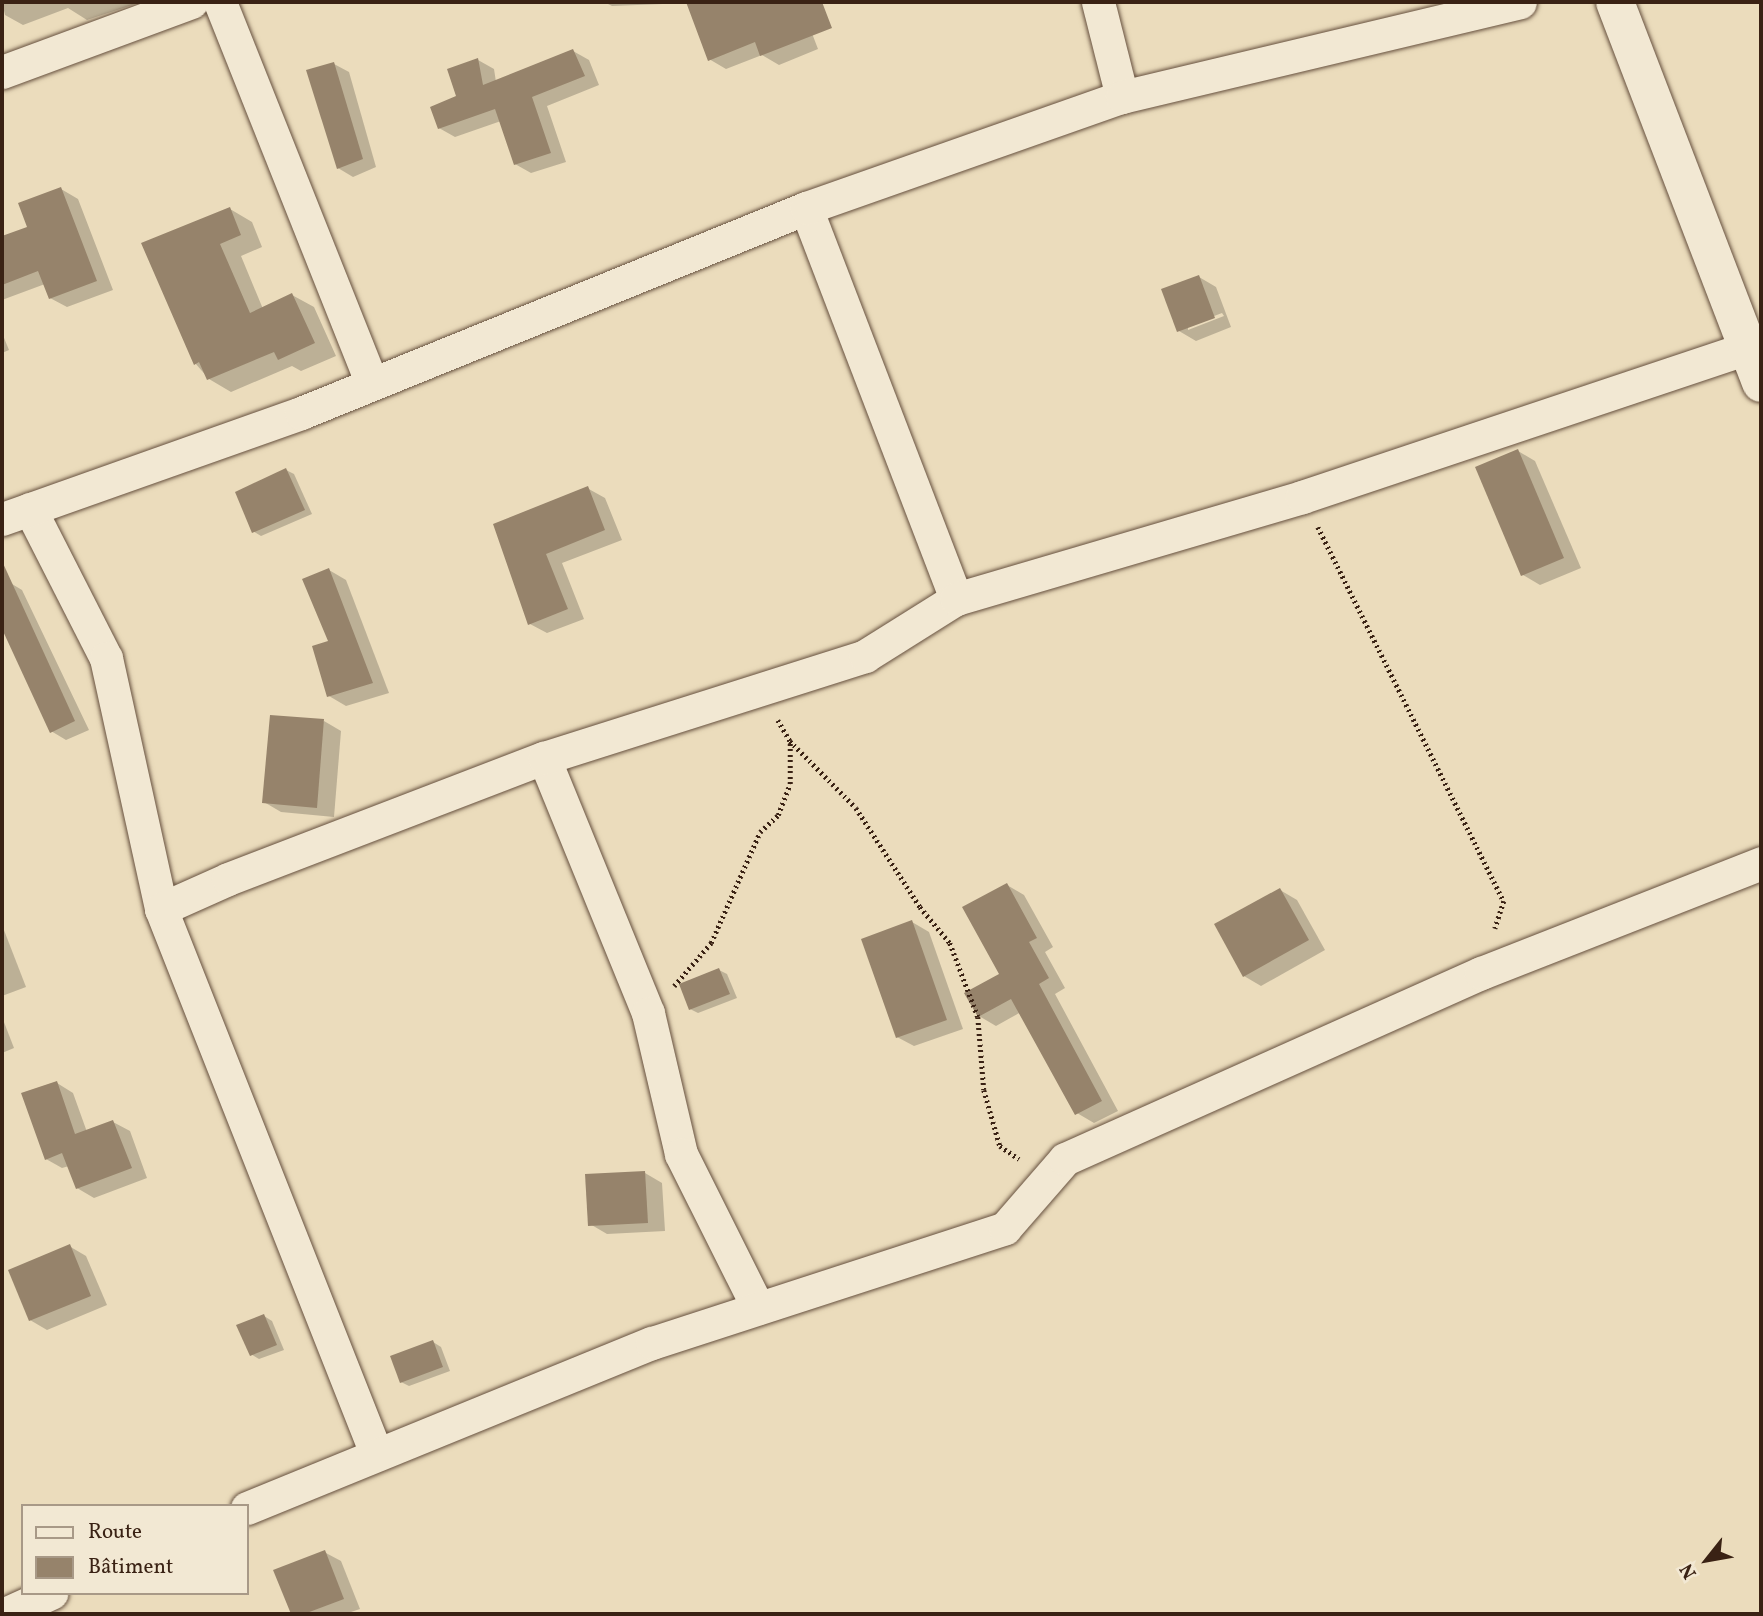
<!DOCTYPE html>
<html>
<head>
<meta charset="utf-8">
<style>
	body { margin:0 }
	#map { position:relative; width:1763px; height:1616px; overflow:hidden; background:#ebdcbc; font-family:Vollkorn,serif }
	div>[style] { position:absolute }
	.shadow>* { inset:0; background:#0003 }
	.building>* { inset:0; background:#96836b }
	.path>* { height:4.5px; margin-top:-2.25px; transform-origin:0; background:repeating-linear-gradient(90deg,#3a2214 0 2px,transparent 0 5.5px) }
	.roads { filter:drop-shadow(0 0 2px #66503e) drop-shadow(0 0 2px #66503e) }
	.minor>* { height:33px; margin:-16.5px; padding:0 16.5px; transform-origin:16.5px; border-radius:16.5px; background:#f2e8d3 }
	.secondary>* { height:38px; margin:-19px; padding:0 19px; transform-origin:19px; border-radius:19px; background:#f2e8d3 }
	span { translate:-50% -50%; white-space:nowrap; text-align:center; line-height:1.15; -webkit-text-stroke:5px #f2e8d3; paint-order:stroke }
	.frame { position:absolute; inset:0; border:4px solid #3a2214; pointer-events:none }
	.legend { position:absolute; left:21px; top:1504px; width:228px; height:91px; box-sizing:border-box; background:#f2e8d3; border:2px solid #a89987; margin:0; padding:9px 12px; list-style:none; font-size:21px; color:#3a2214 }
	.legend li { display:flex; align-items:center; gap:14px; height:35px }
	.legend b { width:35px; border:2px solid #a89987 }
	.north { position:absolute; left:1672px; top:1525px; width:70px; height:70px; -webkit-text-stroke:5px #f2e8d3; paint-order:stroke; rotate:239deg; font-size:19px; font-weight:700; line-height:28px; text-align:center; color:#3a2214 }
	.north::after { content:''; display:block; margin:auto; width:24px; height:32px; background:#3a2214; clip-path:polygon(50% 0,100% 100%,50% 72%,0 100%) }
</style>
</head>
<body>
<div id="map">
	<div class="shadow">
		<div style="clip-path:polygon(2px 2px,141px 2px,87px 20px,68px 8px,23px 25px,5px 15px)"></div>
		<div style="clip-path:polygon(604px 2px,800px 2px,818px 49px,779px 65px,762px 55px,726px 69px,709px 59px,688px 3px,612px 6px)"></div>
		<div style="clip-path:polygon(573px 51px,589px 60px,599px 85px,547px 106px,566px 162px,531px 173px,515px 164px,501px 121px,455px 137px,439px 128px,478px 60px,494px 69px,496px 82px)"></div>
		<div style="clip-path:polygon(334px 64px,349px 72px,376px 167px,353px 177px,338px 168px)"></div>
		<div style="clip-path:polygon(61px 189px,78px 199px,113px 290px,67px 307px,50px 298px,45px 284px,2px 300px,2px 238px,29px 228px)"></div>
		<div style="clip-path:polygon(230px 209px,252px 222px,262px 247px,241px 256px,263px 309px,292px 295px,314px 307px,336px 356px,301px 371px,292px 366px,231px 392px,209px 379px,195px 363px,144px 244px)"></div>
		<div style="clip-path:polygon(evenodd,1199px 277px,1216px 287px,1231px 327px,1196px 341px,1179px 331px,1199px 277px,1222px 313px,1224px 316px,1188px 330px,1188px 326px,1222px 313px)"></div>
		<div style="clip-path:polygon(2px 333px,9px 350px,2px 353px)"></div>
		<div style="clip-path:polygon(1518px 451px,1535px 461px,1581px 568px,1540px 585px,1523px 575px)"></div>
		<div style="clip-path:polygon(286px 470px,294px 474px,312px 514px,261px 536px,253px 531px)"></div>
		<div style="clip-path:polygon(587px 488px,605px 498px,622px 540px,562px 563px,584px 619px,547px 633px,530px 624px,495px 525px)"></div>
		<div style="clip-path:polygon(329px 570px,346px 580px,389px 693px,346px 706px,329px 696px)"></div>
		<div style="clip-path:polygon(7px 581px,22px 590px,89px 730px,66px 740px,51px 731px,19px 650px,2px 621px,2px 585px)"></div>
		<div style="clip-path:polygon(324px 721px,341px 731px,334px 817px,281px 812px,264px 802px)"></div>
		<div style="clip-path:polygon(1007px 885px,1024px 895px,1053px 947px,1045px 952px,1065px 988px,1055px 994px,1118px 1111px,1094px 1123px,1077px 1113px,1021px 1012px,996px 1026px,979px 1016px,1001px 975px)"></div>
		<div style="clip-path:polygon(1280px 890px,1297px 900px,1325px 950px,1261px 986px,1244px 976px)"></div>
		<div style="clip-path:polygon(912px 922px,929px 932px,963px 1029px,914px 1046px,897px 1037px)"></div>
		<div style="clip-path:polygon(2px 925px,26px 987px,2px 996px)"></div>
		<div style="clip-path:polygon(719px 970px,727px 974px,737px 998px,698px 1013px,690px 1009px)"></div>
		<div style="clip-path:polygon(2px 1017px,14px 1048px,2px 1053px)"></div>
		<div style="clip-path:polygon(57px 1083px,73px 1093px,87px 1132px,113px 1122px,130px 1131px,147px 1178px,94px 1198px,77px 1188px,69px 1166px,62px 1168px,46px 1159px)"></div>
		<div style="clip-path:polygon(645px 1173px,662px 1183px,665px 1231px,607px 1234px,590px 1224px)"></div>
		<div style="clip-path:polygon(69px 1246px,86px 1256px,107px 1305px,47px 1330px,30px 1320px)"></div>
		<div style="clip-path:polygon(264px 1316px,272px 1321px,284px 1350px,259px 1359px,251px 1354px)"></div>
		<div style="clip-path:polygon(433px 1342px,441px 1347px,450px 1371px,409px 1386px,401px 1382px)"></div>
		<div style="clip-path:polygon(324px 1552px,341px 1561px,360px 1609px,345px 1614px,292px 1614px,275px 1571px)"></div>
	</div>
	<div class="building">
		<div style="clip-path:polygon(686px 2px,822px 2px,832px 28px,760px 56px,755px 42px,708px 61px)"></div>
		<div style="clip-path:polygon(573px 49px,585px 76px,532px 97px,551px 153px,514px 165px,495px 109px,438px 129px,430px 107px,456px 96px,447px 69px,478px 58px,483px 85px)"></div>
		<div style="clip-path:polygon(334px 62px,363px 159px,337px 169px,306px 70px)"></div>
		<div style="clip-path:polygon(61px 187px,97px 281px,49px 299px,38px 271px,2px 285px,2px 236px,27px 227px,18px 203px)"></div>
		<div style="clip-path:polygon(230px 207px,241px 235px,220px 244px,250px 313px,292px 293px,315px 343px,278px 360px,274px 352px,207px 380px,199px 362px,194px 365px,141px 243px)"></div>
		<div style="clip-path:polygon(1199px 275px,1215px 318px,1177px 332px,1161px 289px)"></div>
		<div style="clip-path:polygon(1518px 449px,1564px 558px,1521px 576px,1475px 467px)"></div>
		<div style="clip-path:polygon(286px 468px,305px 510px,252px 533px,235px 492px)"></div>
		<div style="clip-path:polygon(588px 486px,605px 530px,546px 554px,568px 609px,528px 625px,493px 524px)"></div>
		<div style="clip-path:polygon(2px 561px,75px 721px,50px 733px,2px 629px)"></div>
		<div style="clip-path:polygon(329px 568px,373px 683px,327px 697px,312px 646px,328px 641px,302px 579px)"></div>
		<div style="clip-path:polygon(270px 715px,324px 719px,317px 808px,262px 803px)"></div>
		<div style="clip-path:polygon(1007px 883px,1037px 938px,1029px 942px,1049px 978px,1039px 984px,1102px 1101px,1075px 1115px,1011px 999px,978px 1017px,964px 993px,999px 974px,962px 907px)"></div>
		<div style="clip-path:polygon(1280px 888px,1309px 940px,1243px 977px,1214px 924px)"></div>
		<div style="clip-path:polygon(912px 920px,947px 1020px,896px 1038px,861px 939px)"></div>
		<div style="clip-path:polygon(719px 968px,730px 994px,689px 1010px,679px 984px)"></div>
		<div style="clip-path:polygon(57px 1081px,75px 1134px,113px 1120px,132px 1168px,76px 1189px,62px 1153px,45px 1160px,21px 1093px)"></div>
		<div style="clip-path:polygon(645px 1171px,648px 1223px,588px 1226px,585px 1174px)"></div>
		<div style="clip-path:polygon(70px 1244px,91px 1296px,29px 1321px,8px 1270px)"></div>
		<div style="clip-path:polygon(264px 1314px,277px 1345px,250px 1356px,236px 1325px)"></div>
		<div style="clip-path:polygon(433px 1340px,443px 1367px,400px 1383px,390px 1356px)"></div>
		<div style="clip-path:polygon(325px 1550px,344px 1599px,304px 1614px,291px 1614px,273px 1570px)"></div>
	</div>
	<div class="path">
		<div style="left:1318px;top:527px;width:418px;rotate:63.6deg"></div>
		<div style="left:1504px;top:901px;width:29px;rotate:108deg"></div>
		<div style="left:778px;top:720px;width:24px;rotate:60deg"></div>
		<div style="left:790px;top:741px;width:94px;rotate:45.4deg"></div>
		<div style="left:856px;top:808px;width:118px;rotate:57.1deg"></div>
		<div style="left:920px;top:907px;width:47px;rotate:50.2deg"></div>
		<div style="left:950px;top:943px;width:79px;rotate:69.3deg"></div>
		<div style="left:978px;top:1017px;width:73px;rotate:85.3deg"></div>
		<div style="left:984px;top:1090px;width:58px;rotate:74.1deg"></div>
		<div style="left:1000px;top:1146px;width:23px;rotate:34deg"></div>
		<div style="left:674px;top:986px;width:57px;rotate:-49.3deg"></div>
		<div style="left:711px;top:943px;width:121px;rotate:-66.2deg"></div>
		<div style="left:760px;top:832px;width:25px;rotate:-43deg"></div>
		<div style="left:778px;top:815px;width:33px;rotate:-69deg"></div>
		<div style="left:790px;top:784px;width:42px;rotate:-90deg"></div>
	</div>
	<div class="roads">
		<div class="minor">
			<div style="left:220px;top:2px;width:411px;rotate:68.3deg"></div>
			<div style="left:1098px;top:2px;width:98px;rotate:75.8deg"></div>
			<div style="left:2px;top:72px;width:202px;rotate:-20.3deg"></div>
			<div style="left:806px;top:208px;width:419px;rotate:69deg"></div>
			<div style="left:30px;top:509px;width:167px;rotate:63deg"></div>
			<div style="left:106px;top:658px;width:257px;rotate:77.6deg"></div>
			<div style="left:161px;top:909px;width:585px;rotate:68.44deg"></div>
			<div style="left:2px;top:519px;width:317px;rotate:-19.5deg"></div>
			<div style="left:301px;top:413px;width:545px;rotate:-22.09deg"></div>
			<div style="left:806px;top:208px;width:335px;rotate:-19.4deg"></div>
			<div style="left:1122px;top:97px;width:409px;rotate:-13.4deg"></div>
			<div style="left:544px;top:758px;width:275px;rotate:67.8deg"></div>
			<div style="left:648px;top:1013px;width:145px;rotate:76.8deg"></div>
			<div style="left:681px;top:1154px;width:172px;rotate:63.4deg"></div>
			<div style="left:161px;top:909px;width:73px;rotate:-24.1deg"></div>
			<div style="left:228px;top:879px;width:338px;rotate:-21deg"></div>
			<div style="left:544px;top:758px;width:337px;rotate:-17.6deg"></div>
			<div style="left:865px;top:656px;width:107px;rotate:-32.1deg"></div>
			<div style="left:956px;top:599px;width:361px;rotate:-16.4deg"></div>
			<div style="left:1302px;top:497px;width:470px;rotate:-18.5deg"></div>
			<div style="left:247px;top:1508px;width:437px;rotate:-22.2deg"></div>
			<div style="left:652px;top:1343px;width:371px;rotate:-18deg"></div>
			<div style="left:1005px;top:1228px;width:91px;rotate:-49deg"></div>
			<div style="left:1065px;top:1159px;width:456px;rotate:-24.1deg"></div>
			<div style="left:1481px;top:973px;width:301px;rotate:-21.4deg"></div>
			<div style="left:5px;top:1614px;width:51px;rotate:-24.5deg"></div>
		</div>
		<div class="secondary">
			<div style="left:1615px;top:2px;width:408px;rotate:69deg"></div>
		</div>
	</div>
	<div class="frame"></div>
	<ul class="legend">
	<li><b style="height:9px;background:#f2e8d3"></b>Route</li>
	<li><b style="height:19px;background:#96836b"></b>Bâtiment</li>
	</ul>
	<div class="north">N</div>
</div>
</body>
</html>
